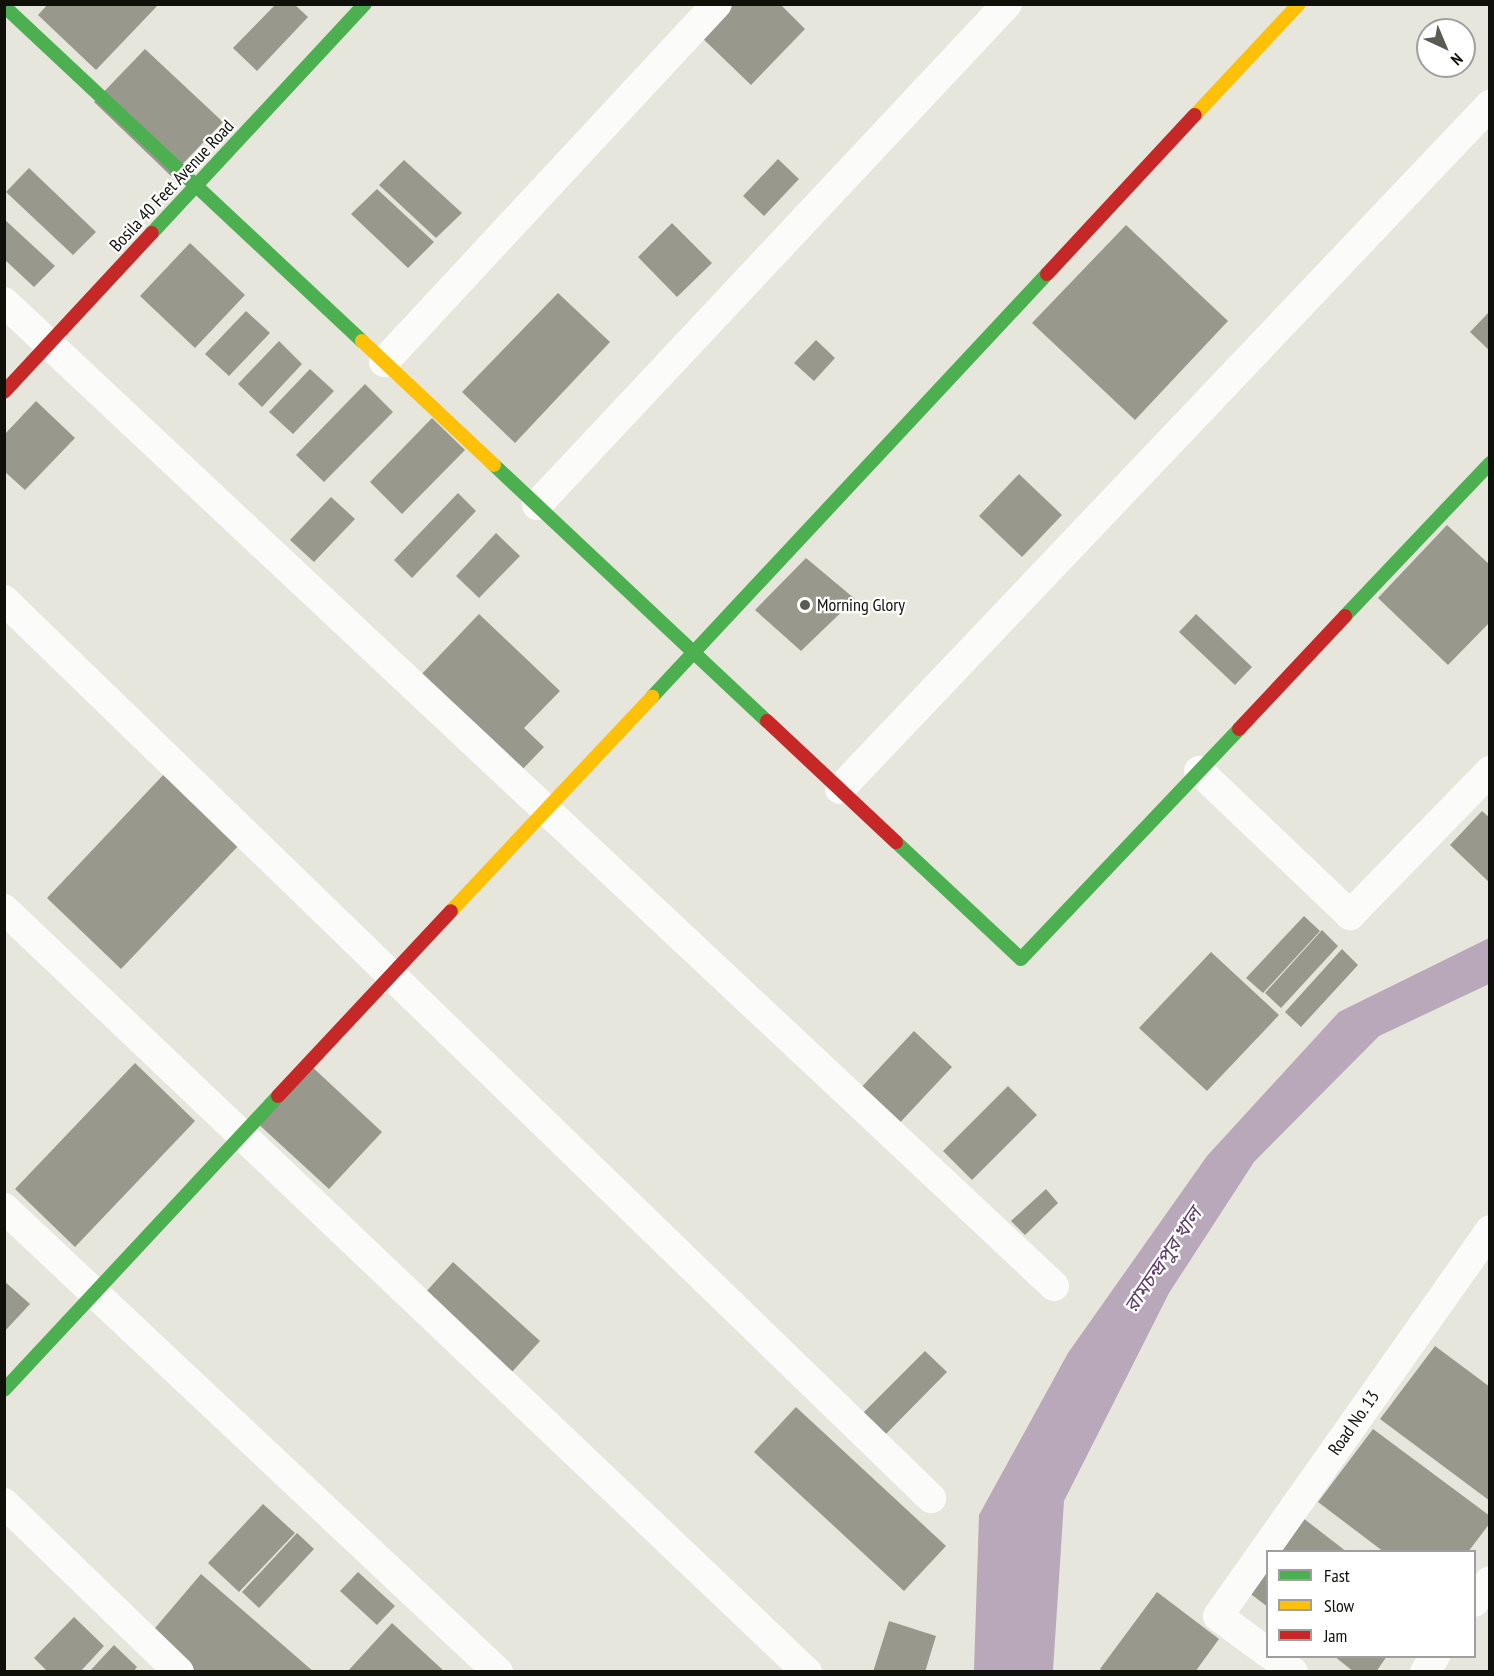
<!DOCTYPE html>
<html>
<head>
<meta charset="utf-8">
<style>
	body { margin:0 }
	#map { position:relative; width:1494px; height:1676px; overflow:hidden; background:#e6e6dc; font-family:"PT Sans Narrow","Noto Sans Bengali",sans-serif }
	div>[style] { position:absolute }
	.water>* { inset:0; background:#b8a8ba }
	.building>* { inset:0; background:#98988d }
	.street>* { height:30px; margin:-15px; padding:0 15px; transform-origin:15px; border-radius:15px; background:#fbfbfa }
	.fast>* { height:14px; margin:-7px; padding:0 7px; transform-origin:7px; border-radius:7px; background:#4caf50 }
	.slow>* { height:14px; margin:-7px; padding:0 7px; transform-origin:7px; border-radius:7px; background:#ffc107 }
	.jam>* { height:14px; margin:-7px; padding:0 7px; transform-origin:7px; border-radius:7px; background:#c62828 }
	.dots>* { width:16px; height:16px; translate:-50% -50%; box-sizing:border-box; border:3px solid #fff; border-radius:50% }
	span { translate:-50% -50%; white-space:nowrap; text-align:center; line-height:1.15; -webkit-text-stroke:4.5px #fff; paint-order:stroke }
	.street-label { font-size:18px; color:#0f1009 }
	.poi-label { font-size:18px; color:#0f1009 }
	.left { translate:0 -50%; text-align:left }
	.water-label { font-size:20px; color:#5e3c68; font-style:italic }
	.frame { position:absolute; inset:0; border:6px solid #0f1009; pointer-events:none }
	.legend { position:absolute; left:1266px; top:1550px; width:210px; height:108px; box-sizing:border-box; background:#fff; border:2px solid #9f9f9d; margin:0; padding:8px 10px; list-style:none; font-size:18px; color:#0f1009 }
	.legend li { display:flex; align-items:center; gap:12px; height:30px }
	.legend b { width:30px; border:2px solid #9f9f9d }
	.north { position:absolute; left:1416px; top:18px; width:60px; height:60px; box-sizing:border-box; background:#fff; border:2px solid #9f9f9d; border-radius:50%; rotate:136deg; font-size:16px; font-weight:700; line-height:24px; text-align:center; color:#0f1009 }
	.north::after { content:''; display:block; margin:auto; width:21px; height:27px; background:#5a5b53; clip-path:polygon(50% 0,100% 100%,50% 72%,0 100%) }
</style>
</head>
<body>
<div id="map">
	<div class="water">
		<div style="clip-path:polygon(1489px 938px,1489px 984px,1379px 1036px,1254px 1162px,1169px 1293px,1064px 1501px,1053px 1671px,974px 1671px,979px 1515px,1068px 1353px,1207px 1156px,1339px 1012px)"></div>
	</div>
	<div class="building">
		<div style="clip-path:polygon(48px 4px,159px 4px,96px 70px,38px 15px)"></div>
		<div style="clip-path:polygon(722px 4px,780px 4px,805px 29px,751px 85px,696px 32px)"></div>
		<div style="clip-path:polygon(275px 5px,295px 5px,308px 17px,257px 71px,233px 48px)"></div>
		<div style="clip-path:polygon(145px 49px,223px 122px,171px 176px,94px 102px)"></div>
		<div style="clip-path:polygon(778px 159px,799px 179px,764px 216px,743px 196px)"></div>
		<div style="clip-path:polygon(404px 160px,462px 213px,436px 238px,379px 185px)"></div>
		<div style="clip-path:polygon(29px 168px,96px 232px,73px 255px,6px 192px)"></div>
		<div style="clip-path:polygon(377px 189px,434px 242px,408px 268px,351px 214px)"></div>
		<div style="clip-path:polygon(4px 219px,55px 266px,34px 287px,4px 259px)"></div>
		<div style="clip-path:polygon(672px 223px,712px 263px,677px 297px,638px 257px)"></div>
		<div style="clip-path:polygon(1126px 225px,1228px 321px,1135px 420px,1032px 323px)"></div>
		<div style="clip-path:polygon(190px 243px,245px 295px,195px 348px,140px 296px)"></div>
		<div style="clip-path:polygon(558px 293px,610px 342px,515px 443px,462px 392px)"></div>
		<div style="clip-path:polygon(246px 311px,270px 333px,229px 376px,205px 354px)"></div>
		<div style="clip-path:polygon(1490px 311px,1490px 351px,1470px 332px)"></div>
		<div style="clip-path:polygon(816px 340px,835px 358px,814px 381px,794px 363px)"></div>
		<div style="clip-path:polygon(279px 341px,302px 364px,262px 407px,238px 384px)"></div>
		<div style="clip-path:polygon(310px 369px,334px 391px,293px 434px,269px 412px)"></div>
		<div style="clip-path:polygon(365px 384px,393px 412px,324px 482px,296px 455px)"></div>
		<div style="clip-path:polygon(36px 401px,75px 438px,25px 490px,4px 471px,4px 435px)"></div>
		<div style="clip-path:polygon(432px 418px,465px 450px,402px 514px,370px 482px)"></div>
		<div style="clip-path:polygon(1019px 474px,1062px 515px,1022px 557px,979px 516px)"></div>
		<div style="clip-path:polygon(458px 493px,476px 511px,412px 578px,394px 560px)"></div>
		<div style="clip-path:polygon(331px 497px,355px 519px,314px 562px,290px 540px)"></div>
		<div style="clip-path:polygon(1447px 525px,1490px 565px,1490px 622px,1448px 665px,1378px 598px)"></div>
		<div style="clip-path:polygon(496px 533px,520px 556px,479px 598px,456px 576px)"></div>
		<div style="clip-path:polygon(806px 558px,855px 599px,801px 651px,755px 610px)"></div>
		<div style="clip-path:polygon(479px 614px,560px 691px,524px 728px,544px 747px,518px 774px,418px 678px)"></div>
		<div style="clip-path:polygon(1196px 614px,1252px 667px,1235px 685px,1179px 632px)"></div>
		<div style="clip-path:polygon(166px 772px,241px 843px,121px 969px,47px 898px)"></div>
		<div style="clip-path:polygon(1482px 811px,1490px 818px,1490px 883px,1450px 845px)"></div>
		<div style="clip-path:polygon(1304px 916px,1320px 931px,1263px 993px,1246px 978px)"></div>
		<div style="clip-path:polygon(1322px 930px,1338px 946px,1281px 1008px,1265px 993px)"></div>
		<div style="clip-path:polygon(1342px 949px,1358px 965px,1301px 1027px,1285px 1012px)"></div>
		<div style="clip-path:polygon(1211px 952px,1279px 1015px,1207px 1091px,1139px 1028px)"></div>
		<div style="clip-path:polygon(914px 1031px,952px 1067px,893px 1130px,855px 1094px)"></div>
		<div style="clip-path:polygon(135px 1063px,195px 1121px,75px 1247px,15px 1189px)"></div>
		<div style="clip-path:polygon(308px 1063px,382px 1132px,329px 1189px,255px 1121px)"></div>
		<div style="clip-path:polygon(1008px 1086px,1037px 1115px,972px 1180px,943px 1151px)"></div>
		<div style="clip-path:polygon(1046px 1189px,1058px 1203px,1025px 1235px,1011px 1221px)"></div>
		<div style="clip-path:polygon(453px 1262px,540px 1341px,511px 1373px,424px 1294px)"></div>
		<div style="clip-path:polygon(4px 1281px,30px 1304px,4px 1332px)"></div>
		<div style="clip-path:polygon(1435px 1346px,1490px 1387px,1490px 1501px,1380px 1419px)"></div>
		<div style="clip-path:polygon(925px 1351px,947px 1372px,882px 1438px,860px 1416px)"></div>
		<div style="clip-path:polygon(796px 1407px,946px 1546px,904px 1591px,754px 1452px)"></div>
		<div style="clip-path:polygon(1373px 1429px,1490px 1516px,1490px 1523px,1468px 1552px,1384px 1552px,1318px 1502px)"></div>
		<div style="clip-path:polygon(263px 1504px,295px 1533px,239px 1592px,208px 1563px)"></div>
		<div style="clip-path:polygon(1303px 1518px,1347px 1552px,1278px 1552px)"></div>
		<div style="clip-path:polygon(297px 1533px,314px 1549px,259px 1608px,242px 1592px)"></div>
		<div style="clip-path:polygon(1268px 1565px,1268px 1607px,1248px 1592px)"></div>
		<div style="clip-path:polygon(358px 1572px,395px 1606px,377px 1625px,340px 1591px)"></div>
		<div style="clip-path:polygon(201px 1574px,314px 1672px,193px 1672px,150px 1634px)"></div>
		<div style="clip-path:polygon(1157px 1592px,1219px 1639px,1195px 1672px,1103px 1672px,1100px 1669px)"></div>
		<div style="clip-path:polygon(74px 1617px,104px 1646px,80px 1672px,48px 1672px,34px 1658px)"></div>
		<div style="clip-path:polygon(889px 1621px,936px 1636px,925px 1672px,873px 1672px)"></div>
		<div style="clip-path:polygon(392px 1623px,445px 1672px,347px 1672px)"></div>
		<div style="clip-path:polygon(114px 1645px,137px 1667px,133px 1672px,89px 1672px)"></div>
		<div style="clip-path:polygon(1334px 1656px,1387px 1656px,1376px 1672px,1354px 1672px)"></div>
	</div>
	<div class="street">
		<div style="left:4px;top:302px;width:1439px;rotate:43.14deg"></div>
		<div style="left:384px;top:362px;width:489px;rotate:-47.1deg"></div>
		<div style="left:537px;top:505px;width:687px;rotate:-46.83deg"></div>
		<div style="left:4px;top:600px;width:1291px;rotate:44.09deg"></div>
		<div style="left:1199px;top:771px;width:209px;rotate:43.6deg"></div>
		<div style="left:1350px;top:915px;width:201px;rotate:-45.8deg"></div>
		<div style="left:840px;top:789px;width:944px;rotate:-46.46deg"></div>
		<div style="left:4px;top:909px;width:1108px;rotate:43.54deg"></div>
		<div style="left:4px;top:1208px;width:678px;rotate:43.21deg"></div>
		<div style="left:4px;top:1503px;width:243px;rotate:44deg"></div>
		<div style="left:1474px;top:1602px;width:26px;rotate:-53deg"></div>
		<div style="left:1268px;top:1653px;width:62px;rotate:-143.5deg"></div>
		<div style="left:1218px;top:1616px;width:472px;rotate:-54.8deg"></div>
		<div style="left:1273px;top:1656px;width:26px;rotate:39deg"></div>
		<div style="left:1425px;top:1672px;width:19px;rotate:-58deg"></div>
	</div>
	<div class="fast">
		<div style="left:4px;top:6px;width:490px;rotate:43.1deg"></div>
		<div style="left:152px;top:233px;width:313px;rotate:-47.1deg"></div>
		<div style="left:494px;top:465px;width:374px;rotate:43.2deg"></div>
		<div style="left:1345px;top:616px;width:211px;rotate:-46.5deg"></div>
		<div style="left:652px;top:697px;width:579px;rotate:-46.96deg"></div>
		<div style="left:896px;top:842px;width:171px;rotate:43.1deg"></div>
		<div style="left:1021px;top:959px;width:317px;rotate:-46.5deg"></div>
		<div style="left:4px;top:1390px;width:402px;rotate:-47deg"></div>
	</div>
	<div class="slow">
		<div style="left:1195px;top:115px;width:152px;rotate:-46.9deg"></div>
		<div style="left:362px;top:341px;width:181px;rotate:43.2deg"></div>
		<div style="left:451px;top:911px;width:294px;rotate:-46.8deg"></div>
	</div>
	<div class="jam">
		<div style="left:1047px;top:274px;width:217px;rotate:-47.1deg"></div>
		<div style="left:4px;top:392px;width:217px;rotate:-47.1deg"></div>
		<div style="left:767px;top:721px;width:177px;rotate:43.2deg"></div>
		<div style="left:1239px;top:729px;width:155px;rotate:-46.8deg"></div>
		<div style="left:278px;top:1096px;width:253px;rotate:-46.9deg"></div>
	</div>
	<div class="dots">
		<div style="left:805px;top:605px;background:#5a5b53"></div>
	</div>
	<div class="street-label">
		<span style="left:172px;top:186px;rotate:-47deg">Bosila 40 Feet Avenue Road</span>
		<span style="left:1354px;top:1423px;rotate:-55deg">Road No. 13</span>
	</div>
	<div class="poi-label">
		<span class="left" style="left:817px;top:605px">Morning Glory</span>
	</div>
	<div class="water-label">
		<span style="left:1163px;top:1260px;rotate:-56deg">রামচন্দ্রপুর খাল</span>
	</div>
	<div class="frame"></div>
	<ul class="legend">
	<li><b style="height:8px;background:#4caf50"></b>Fast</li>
	<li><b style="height:8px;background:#ffc107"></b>Slow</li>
	<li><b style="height:8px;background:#c62828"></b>Jam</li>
	</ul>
	<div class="north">N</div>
</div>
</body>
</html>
